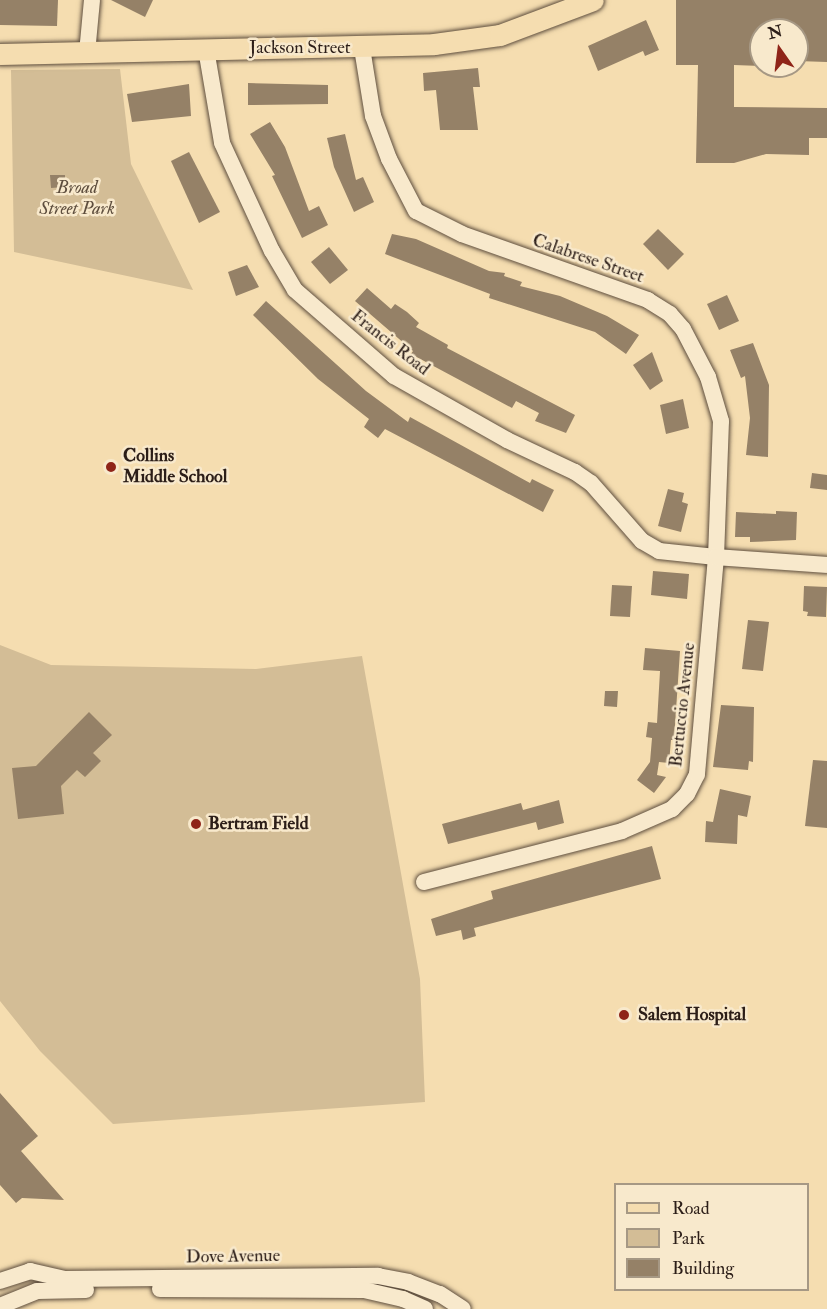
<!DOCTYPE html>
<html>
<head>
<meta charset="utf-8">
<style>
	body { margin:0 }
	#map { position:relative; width:827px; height:1309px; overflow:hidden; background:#f5ddb0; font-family:"IM FELL Double Pica",serif }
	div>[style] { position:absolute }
	.green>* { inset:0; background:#d3bd96 }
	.building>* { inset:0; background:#958167 }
	.roads { filter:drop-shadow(0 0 2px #5e4e3e) drop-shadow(0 0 2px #5e4e3e) }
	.minor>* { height:16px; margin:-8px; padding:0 8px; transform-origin:8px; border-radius:8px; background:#f8e9cc }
	.major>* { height:21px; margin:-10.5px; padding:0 10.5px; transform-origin:10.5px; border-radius:10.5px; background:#f5ddb0 }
	.dots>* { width:16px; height:16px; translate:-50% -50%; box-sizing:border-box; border:3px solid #f8e9cc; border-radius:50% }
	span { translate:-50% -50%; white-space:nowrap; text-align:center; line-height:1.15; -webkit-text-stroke:5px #f8e9cc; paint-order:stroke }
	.street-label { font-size:18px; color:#2c1e18 }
	.park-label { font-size:18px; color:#5e4e3e; font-style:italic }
	.poi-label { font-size:18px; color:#2c1e18; font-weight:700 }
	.left { translate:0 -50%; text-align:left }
	.legend { position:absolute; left:614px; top:1183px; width:195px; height:108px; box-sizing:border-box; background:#f8e9cc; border:2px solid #a69884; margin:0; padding:8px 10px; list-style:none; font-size:18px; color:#2c1e18 }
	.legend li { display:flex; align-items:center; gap:12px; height:30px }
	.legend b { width:30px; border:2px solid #a69884 }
	.north { position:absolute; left:749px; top:18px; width:60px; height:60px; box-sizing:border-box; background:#f8e9cc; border:2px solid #a69884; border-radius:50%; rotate:346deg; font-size:16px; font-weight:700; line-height:24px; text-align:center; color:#2c1e18 }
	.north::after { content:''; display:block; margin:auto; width:21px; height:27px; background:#8f2418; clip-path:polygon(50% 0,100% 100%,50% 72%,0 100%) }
</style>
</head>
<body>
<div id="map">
	<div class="green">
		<div style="clip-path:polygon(120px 69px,131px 164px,193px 290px,14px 252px,11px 70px)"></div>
		<div style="clip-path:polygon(0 645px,51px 665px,256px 669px,362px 656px,420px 979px,425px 1102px,113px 1124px,40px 1051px,0 1001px)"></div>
	</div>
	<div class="building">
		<div style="clip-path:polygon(0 0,58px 0,57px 26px,0 25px)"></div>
		<div style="clip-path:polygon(111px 0,153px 0,145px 17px)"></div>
		<div style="clip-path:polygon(676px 0,827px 0,827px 62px,797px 61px,797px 30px,761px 30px,761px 66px,734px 65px,734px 107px,827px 108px,827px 138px,809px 138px,809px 155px,766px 154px,734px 163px,696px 163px,698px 65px,676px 65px)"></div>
		<div style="clip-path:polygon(646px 20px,659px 50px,645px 56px,643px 51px,598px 71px,588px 46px)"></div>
		<div style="clip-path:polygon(478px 68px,480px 87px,473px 87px,478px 130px,440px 130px,436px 90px,424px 91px,423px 73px)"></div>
		<div style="clip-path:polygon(248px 83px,328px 85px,328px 104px,248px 105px)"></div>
		<div style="clip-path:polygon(189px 84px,191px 116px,132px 122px,127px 94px)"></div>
		<div style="clip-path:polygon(270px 122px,285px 147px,309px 211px,319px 206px,328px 225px,302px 238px,272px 176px,275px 175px,250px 134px)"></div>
		<div style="clip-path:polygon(345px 134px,356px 180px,363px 177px,374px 202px,354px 212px,334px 167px,327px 138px)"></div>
		<div style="clip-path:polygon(189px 152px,220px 212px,199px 223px,171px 161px)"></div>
		<div style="clip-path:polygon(50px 175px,65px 175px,65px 187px,51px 188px)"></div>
		<div style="clip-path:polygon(658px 229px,684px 254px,668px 270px,643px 244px)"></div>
		<div style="clip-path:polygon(392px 234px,416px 239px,489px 271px,505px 273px,504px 276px,522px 282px,520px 286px,560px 296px,607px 316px,639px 335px,626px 354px,595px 332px,489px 298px,490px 294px,385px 254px)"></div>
		<div style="clip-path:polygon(329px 247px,348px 270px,330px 284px,311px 262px)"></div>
		<div style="clip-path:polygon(247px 265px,259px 287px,236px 296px,228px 272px)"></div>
		<div style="clip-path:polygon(367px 288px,391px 309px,395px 304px,407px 312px,419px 323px,416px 327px,448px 345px,447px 348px,575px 415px,566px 433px,535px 421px,539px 413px,516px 401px,512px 408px,411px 354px,413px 351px,355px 301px)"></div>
		<div style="clip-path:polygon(727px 295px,739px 321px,719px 330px,707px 304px)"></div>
		<div style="clip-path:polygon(266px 301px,366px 391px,408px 422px,410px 417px,530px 483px,532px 479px,554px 490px,543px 512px,385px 429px,378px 438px,364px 427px,369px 419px,318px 379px,253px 315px)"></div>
		<div style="clip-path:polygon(753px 343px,769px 385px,768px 457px,746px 455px,750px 418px,745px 376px,741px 378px,730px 350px)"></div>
		<div style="clip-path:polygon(652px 352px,663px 381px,650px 390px,633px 365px)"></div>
		<div style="clip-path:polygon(683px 399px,689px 428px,666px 434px,660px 405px)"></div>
		<div style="clip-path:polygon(812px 473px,827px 475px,827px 490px,810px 488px)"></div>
		<div style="clip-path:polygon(668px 489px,684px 493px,682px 502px,688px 504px,681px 532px,658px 526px)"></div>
		<div style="clip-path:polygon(776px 511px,797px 512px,796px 540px,750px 542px,750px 537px,735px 537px,736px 512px,776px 514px)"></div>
		<div style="clip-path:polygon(653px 571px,689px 574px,687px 599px,651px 595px)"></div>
		<div style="clip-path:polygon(612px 585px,632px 586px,630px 617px,610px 616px)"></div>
		<div style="clip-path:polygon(804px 586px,827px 587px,826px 617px,807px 616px,808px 612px,803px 611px)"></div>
		<div style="clip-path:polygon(748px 620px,769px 622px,763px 671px,742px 669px)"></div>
		<div style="clip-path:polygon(645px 648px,680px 651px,674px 740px,671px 740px,669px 763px,659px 762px,657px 775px,666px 777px,654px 793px,637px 780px,650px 762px,652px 738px,646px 737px,648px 722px,657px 723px,660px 671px,643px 670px)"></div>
		<div style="clip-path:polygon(605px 691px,618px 691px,617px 707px,604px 706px)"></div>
		<div style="clip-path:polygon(721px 705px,754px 707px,753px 762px,749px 761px,748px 770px,713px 767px)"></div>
		<div style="clip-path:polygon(89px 712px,112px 735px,93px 753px,101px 761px,85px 777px,77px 770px,61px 786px,64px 814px,18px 819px,12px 768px,36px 766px)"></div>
		<div style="clip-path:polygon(813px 760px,827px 761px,827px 828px,805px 826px)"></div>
		<div style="clip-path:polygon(720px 789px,751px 796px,747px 817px,738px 815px,737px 844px,705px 842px,706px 821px,713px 822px)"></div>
		<div style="clip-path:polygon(559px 800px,564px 823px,538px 830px,536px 822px,448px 844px,442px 824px,521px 803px,523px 810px)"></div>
		<div style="clip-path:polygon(652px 846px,661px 879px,474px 928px,476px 936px,463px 940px,461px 930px,436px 936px,431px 919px,493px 899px,491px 891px)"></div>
		<div style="clip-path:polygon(0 1093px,38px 1136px,21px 1151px,64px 1200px,22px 1198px,16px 1203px,0 1185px)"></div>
	</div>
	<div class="roads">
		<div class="minor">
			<div style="left:206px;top:49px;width:95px;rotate:80.3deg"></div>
			<div style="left:222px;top:143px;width:119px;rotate:65.2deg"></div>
			<div style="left:272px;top:251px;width:45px;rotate:59.5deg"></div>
			<div style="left:295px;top:290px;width:131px;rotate:41deg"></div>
			<div style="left:394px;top:376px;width:130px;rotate:29.5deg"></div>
			<div style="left:507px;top:440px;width:75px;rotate:25.2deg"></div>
			<div style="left:575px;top:472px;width:19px;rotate:35deg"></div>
			<div style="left:591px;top:483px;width:77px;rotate:48.7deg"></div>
			<div style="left:642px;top:541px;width:20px;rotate:30deg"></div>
			<div style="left:659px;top:551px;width:57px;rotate:6deg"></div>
			<div style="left:716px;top:557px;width:136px;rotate:-87.9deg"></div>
			<div style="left:721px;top:421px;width:46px;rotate:-106.5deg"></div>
			<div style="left:708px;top:377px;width:54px;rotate:-117.5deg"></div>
			<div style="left:683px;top:329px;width:20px;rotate:-131deg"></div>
			<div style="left:670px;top:314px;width:26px;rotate:-148deg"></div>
			<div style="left:648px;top:300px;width:197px;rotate:-160.5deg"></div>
			<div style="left:462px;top:234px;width:51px;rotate:-153.4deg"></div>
			<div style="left:416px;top:211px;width:59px;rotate:-117.4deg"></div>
			<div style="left:389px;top:159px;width:46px;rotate:-110.4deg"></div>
			<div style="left:373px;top:116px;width:69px;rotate:-99.2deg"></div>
			<div style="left:87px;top:53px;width:53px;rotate:-84.6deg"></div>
			<div style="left:424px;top:882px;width:204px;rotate:-14.4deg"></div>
			<div style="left:622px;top:831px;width:55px;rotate:-23.7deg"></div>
			<div style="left:672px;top:809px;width:21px;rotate:-45deg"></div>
			<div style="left:687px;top:794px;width:22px;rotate:-63deg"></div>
			<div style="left:697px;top:774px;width:218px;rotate:-85deg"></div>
			<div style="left:716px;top:557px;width:111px;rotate:4.1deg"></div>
			<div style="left:0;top:1281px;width:32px;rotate:-18deg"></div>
			<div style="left:30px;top:1271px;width:37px;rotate:13deg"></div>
			<div style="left:66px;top:1279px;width:312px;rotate:-0.6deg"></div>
			<div style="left:378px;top:1276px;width:31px;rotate:11deg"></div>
			<div style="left:408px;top:1282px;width:34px;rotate:21deg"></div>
			<div style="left:440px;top:1294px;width:27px;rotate:33deg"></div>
			<div style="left:160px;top:1289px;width:204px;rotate:0.3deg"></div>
			<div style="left:364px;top:1290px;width:40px;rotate:13deg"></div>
			<div style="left:403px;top:1299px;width:24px;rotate:24deg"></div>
			<div style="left:0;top:1306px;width:40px;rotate:-22deg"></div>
			<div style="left:37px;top:1291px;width:49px;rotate:-1.2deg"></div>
		</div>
		<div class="major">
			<div style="left:0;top:54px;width:434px;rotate:-1.3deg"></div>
			<div style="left:434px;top:44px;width:67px;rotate:-7.8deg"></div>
			<div style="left:500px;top:35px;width:99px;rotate:-20.6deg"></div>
		</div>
	</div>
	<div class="dots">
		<div style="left:111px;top:467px;background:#8f2418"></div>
		<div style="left:196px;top:824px;background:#8f2418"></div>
		<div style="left:624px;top:1015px;background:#8f2418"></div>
	</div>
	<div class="street-label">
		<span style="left:300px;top:48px">Jackson Street</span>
		<span style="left:588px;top:259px;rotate:19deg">Calabrese Street</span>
		<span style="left:390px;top:343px;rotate:38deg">Francis Road</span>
		<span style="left:683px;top:705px;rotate:-84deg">Bertuccio Avenue</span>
		<span style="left:233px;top:1257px;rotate:-1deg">Dove Avenue</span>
	</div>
	<div class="park-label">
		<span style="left:77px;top:199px">Broad<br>Street Park</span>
	</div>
	<div class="poi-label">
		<span class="left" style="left:123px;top:467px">Collins<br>Middle School</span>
		<span class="left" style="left:208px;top:824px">Bertram Field</span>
		<span class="left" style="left:638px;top:1015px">Salem Hospital</span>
	</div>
	<ul class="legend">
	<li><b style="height:8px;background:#f5ddb0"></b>Road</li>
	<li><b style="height:16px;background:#d3bd96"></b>Park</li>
	<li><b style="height:16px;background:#958167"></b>Building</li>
	</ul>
	<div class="north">N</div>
</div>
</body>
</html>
